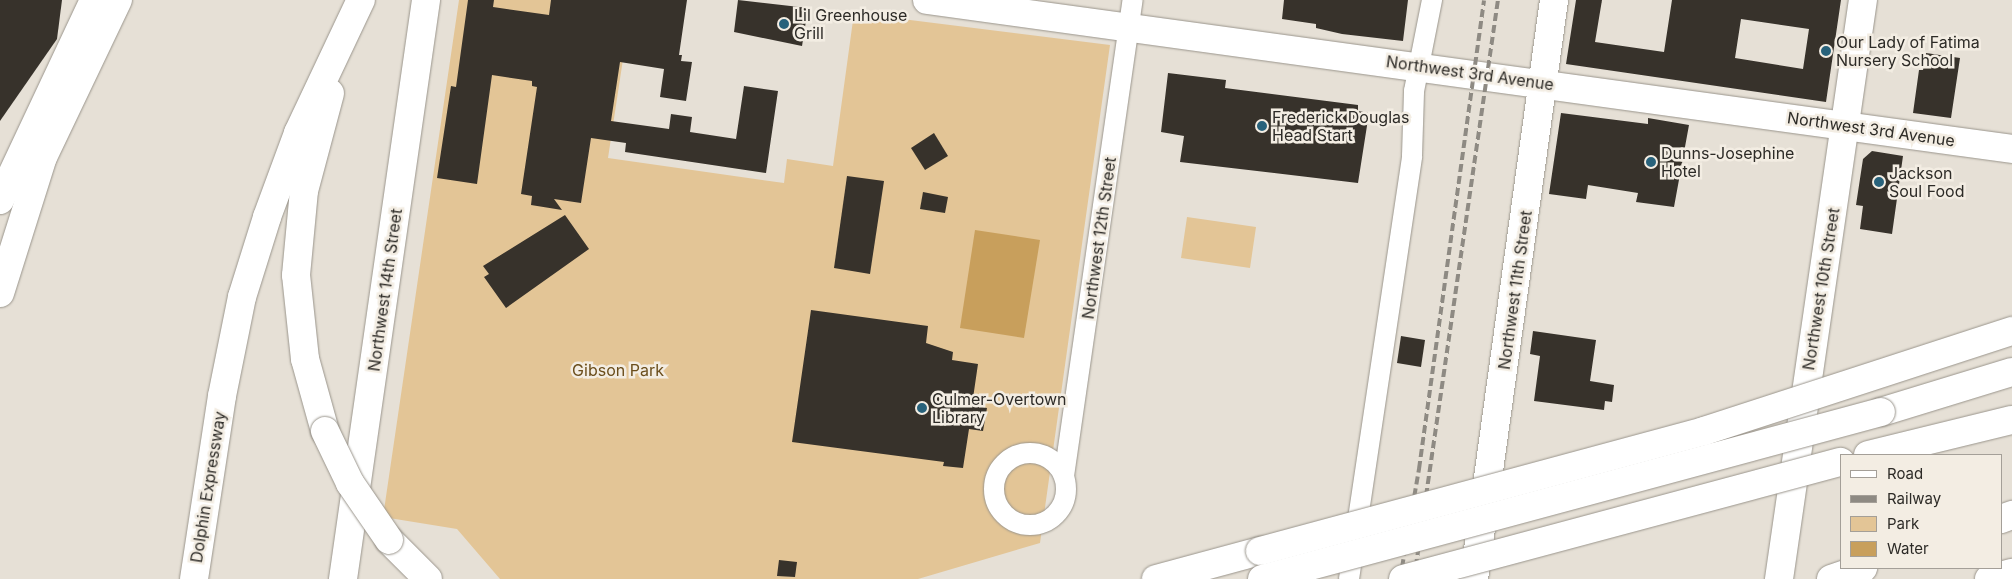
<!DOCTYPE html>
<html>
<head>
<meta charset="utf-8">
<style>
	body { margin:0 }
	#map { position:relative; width:2012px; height:579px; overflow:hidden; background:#e6e0d6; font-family:Inter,sans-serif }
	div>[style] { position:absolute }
	.green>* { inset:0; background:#e3c596 }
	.water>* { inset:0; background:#c89f5c }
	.building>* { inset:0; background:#37322b }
	.roads { filter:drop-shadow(0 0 1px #9a958c) drop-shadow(0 0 1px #9a958c) }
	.street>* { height:20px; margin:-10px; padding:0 10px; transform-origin:10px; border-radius:10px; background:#fff }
	.street>.ring { margin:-10px; padding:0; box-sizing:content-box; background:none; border:20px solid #fff; border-radius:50% }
	.secondary>* { height:28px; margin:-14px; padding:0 14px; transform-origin:14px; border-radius:14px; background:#fff }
	.highway>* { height:28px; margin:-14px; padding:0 14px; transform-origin:14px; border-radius:14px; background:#fff }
	.rail>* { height:4px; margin-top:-2px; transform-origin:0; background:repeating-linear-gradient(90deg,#8e8a83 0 8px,transparent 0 12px) }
	.bridges { filter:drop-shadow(0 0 1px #9a958c) drop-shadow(0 0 1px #9a958c) }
	.highway-bridge>* { height:28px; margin:-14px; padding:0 14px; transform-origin:14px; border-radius:14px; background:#fff }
	.dots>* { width:14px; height:14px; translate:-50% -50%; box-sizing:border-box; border:2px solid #f3ede3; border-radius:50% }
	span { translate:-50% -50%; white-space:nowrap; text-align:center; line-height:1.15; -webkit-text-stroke:5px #f3ede3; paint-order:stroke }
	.poi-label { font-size:16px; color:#2d2b27 }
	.left { translate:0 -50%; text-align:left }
	.street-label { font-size:16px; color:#2d2b27 }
	.park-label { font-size:16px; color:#6b4e1c }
	.legend { position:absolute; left:1840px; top:454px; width:162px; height:115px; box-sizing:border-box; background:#f3ede3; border:1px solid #a49f98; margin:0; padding:6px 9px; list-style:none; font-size:15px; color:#2d2b27 }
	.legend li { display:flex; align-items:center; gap:10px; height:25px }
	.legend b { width:25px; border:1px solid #a49f98 }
</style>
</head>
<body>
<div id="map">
	<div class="green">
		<div style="clip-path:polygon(459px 0,632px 0,608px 158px,784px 183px,787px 159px,833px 166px,854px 13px,1110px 45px,1040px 543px,918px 579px,500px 579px,457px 529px,383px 517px)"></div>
		<div style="clip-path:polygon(1187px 217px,1256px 227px,1250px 268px,1181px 258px)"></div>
	</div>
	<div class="water">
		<div style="clip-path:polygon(975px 230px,1040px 240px,1024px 338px,960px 328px)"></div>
	</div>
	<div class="building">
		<div style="clip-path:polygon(0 0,62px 0,57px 39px,0 121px)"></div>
		<div style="clip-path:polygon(468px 0,494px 0,493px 7px,549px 15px,551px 0,687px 0,679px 55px,682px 55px,681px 61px,692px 62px,686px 101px,660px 97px,664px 69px,620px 62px,611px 121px,669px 129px,671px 114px,692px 117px,690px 132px,736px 139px,744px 86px,778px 91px,766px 173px,625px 152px,626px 143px,591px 138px,581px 203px,554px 199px,562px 210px,531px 205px,532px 196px,521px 194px,537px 87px,532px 86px,532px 81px,492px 75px,477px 184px,437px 178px,451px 86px,456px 87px)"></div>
		<div style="clip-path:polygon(738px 0,808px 8px,802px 46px,734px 32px)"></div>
		<div style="clip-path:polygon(1284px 0,1408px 0,1403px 41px,1342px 34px,1316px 28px,1316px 24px,1282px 19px)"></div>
		<div style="clip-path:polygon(evenodd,1576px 0,1602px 0,1595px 42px,1664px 52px,1672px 0,1841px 0,1826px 102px,1566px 64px,1576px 0,1741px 19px,1809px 29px,1803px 69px,1735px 58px,1741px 19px)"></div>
		<div style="clip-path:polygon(1926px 53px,1960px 58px,1951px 118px,1913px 113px,1919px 70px,1923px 70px)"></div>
		<div style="clip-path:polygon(1168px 73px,1226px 80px,1225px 88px,1358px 105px,1358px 111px,1369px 113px,1358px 183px,1180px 162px,1184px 136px,1161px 132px)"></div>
		<div style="clip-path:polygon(1561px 113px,1648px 124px,1648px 118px,1689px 125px,1674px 207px,1636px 202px,1638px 193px,1588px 185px,1586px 199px,1549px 194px)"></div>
		<div style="clip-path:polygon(934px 133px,948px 156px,925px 170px,911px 148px)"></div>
		<div style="clip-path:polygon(1872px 151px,1903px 156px,1892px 234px,1860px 229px,1863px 206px,1856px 205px,1863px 159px)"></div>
		<div style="clip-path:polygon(847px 176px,884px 181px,870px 274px,834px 268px)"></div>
		<div style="clip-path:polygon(923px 192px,948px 197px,945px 213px,920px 209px)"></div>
		<div style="clip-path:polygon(565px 215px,589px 249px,506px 308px,484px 277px,489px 274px,483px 266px)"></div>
		<div style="clip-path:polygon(811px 310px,928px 326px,926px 343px,953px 352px,952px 360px,978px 364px,972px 405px,987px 408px,983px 431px,969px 429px,963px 468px,943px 466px,944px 462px,792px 442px)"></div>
		<div style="clip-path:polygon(1533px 331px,1596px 340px,1590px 381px,1614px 385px,1612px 402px,1605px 401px,1604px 410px,1534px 401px,1540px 356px,1530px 354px)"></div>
		<div style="clip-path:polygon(1401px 336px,1425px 340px,1421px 367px,1397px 363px)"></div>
		<div style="clip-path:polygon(779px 560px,797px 562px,795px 577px,777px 576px)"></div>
	</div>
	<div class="roads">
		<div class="street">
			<div class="ring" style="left:994px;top:453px;width:52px;height:52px"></div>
			<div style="left:1064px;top:476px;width:481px;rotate:-81.8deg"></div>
			<div style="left:1349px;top:579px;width:428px;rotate:-81.5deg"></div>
			<div style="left:1412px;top:156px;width:65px;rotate:-88.2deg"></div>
			<div style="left:1414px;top:91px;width:93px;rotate:-78.8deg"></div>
		</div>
		<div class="secondary">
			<div style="left:927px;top:0;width:1095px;rotate:7.82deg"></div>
			<div style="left:343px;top:579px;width:585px;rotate:-81.84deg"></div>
			<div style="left:1474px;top:579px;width:585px;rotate:-82.13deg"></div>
			<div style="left:1779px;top:579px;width:585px;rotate:-81.75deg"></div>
		</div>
		<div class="highway">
			<div style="left:0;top:200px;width:221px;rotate:-64.8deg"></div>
			<div style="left:0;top:293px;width:143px;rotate:-72.5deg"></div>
			<div style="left:43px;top:157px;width:174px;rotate:-64.5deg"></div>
			<div style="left:1881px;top:412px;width:137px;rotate:-17deg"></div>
			<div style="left:325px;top:431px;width:75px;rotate:-105.5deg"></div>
			<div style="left:305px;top:359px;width:84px;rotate:-96.1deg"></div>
			<div style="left:296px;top:275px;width:84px;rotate:-84.6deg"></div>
			<div style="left:304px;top:191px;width:101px;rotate:-75.1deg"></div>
			<div style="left:1868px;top:455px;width:148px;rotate:-13.7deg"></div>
			<div style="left:2001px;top:519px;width:12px;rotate:-20deg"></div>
			<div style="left:389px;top:540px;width:55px;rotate:45deg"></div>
			<div style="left:194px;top:579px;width:185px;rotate:-81.3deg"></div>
			<div style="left:222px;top:396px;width:101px;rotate:-78.6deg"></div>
			<div style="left:242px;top:297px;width:84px;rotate:-72.6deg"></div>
			<div style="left:267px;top:217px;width:90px;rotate:-69.7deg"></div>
			<div style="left:298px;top:133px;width:147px;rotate:-64.7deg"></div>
			<div style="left:1156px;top:579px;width:108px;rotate:-15.1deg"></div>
			<div style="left:1831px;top:579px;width:34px;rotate:-19deg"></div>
			<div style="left:1989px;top:579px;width:24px;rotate:-15deg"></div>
		</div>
	</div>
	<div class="rail">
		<div style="left:1400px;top:579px;width:112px;rotate:-80.2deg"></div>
		<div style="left:1419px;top:469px;width:473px;rotate:-82.1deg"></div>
		<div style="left:1414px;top:579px;width:585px;rotate:-81.75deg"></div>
	</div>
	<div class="bridges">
		<div class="highway-bridge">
			<div style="left:325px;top:431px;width:58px;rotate:64.3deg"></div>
			<div style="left:350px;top:483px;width:69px;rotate:55.6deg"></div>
			<div style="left:1260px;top:551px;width:460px;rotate:-15.1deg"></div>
			<div style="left:1704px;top:431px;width:324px;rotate:-18deg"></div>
			<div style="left:1262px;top:579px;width:641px;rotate:-15.1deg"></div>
			<div style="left:1403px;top:579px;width:453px;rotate:-15deg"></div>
		</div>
	</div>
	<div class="dots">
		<div style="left:784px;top:24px;background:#28627b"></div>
		<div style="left:1826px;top:51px;background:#28627b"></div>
		<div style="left:1262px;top:126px;background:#28627b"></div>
		<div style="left:1651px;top:162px;background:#28627b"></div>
		<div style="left:1879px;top:182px;background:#28627b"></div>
		<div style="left:922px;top:408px;background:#28627b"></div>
	</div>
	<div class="poi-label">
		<span class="left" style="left:794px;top:24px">Lil Greenhouse<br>Grill</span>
		<span class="left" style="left:1836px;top:51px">Our Lady of Fatima<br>Nursery School</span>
		<span class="left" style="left:1272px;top:126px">Frederick Douglas<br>Head Start</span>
		<span class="left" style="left:1661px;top:162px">Dunns-Josephine<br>Hotel</span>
		<span class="left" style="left:1889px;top:182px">Jackson<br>Soul Food</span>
		<span class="left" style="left:932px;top:408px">Culmer-Overtown<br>Library</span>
	</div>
	<div class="street-label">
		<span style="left:1470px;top:73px;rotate:8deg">Northwest 3rd Avenue</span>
		<span style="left:1871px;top:129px;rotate:8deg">Northwest 3rd Avenue</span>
		<span style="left:1099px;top:238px;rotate:-82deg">Northwest 12th Street</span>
		<span style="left:1821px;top:289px;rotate:-81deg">Northwest 10th Street</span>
		<span style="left:385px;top:290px;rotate:-82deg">Northwest 14th Street</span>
		<span style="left:1515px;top:290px;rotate:-82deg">Northwest 11th Street</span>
		<span style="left:208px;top:487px;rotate:-81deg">Dolphin Expressway</span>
	</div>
	<div class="park-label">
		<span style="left:618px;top:370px">Gibson Park</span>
	</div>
	<ul class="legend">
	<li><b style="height:6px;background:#fff"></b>Road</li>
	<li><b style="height:6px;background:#8e8a83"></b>Railway</li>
	<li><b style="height:14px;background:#e3c596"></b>Park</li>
	<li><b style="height:14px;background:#c89f5c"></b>Water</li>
	</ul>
</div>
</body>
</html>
